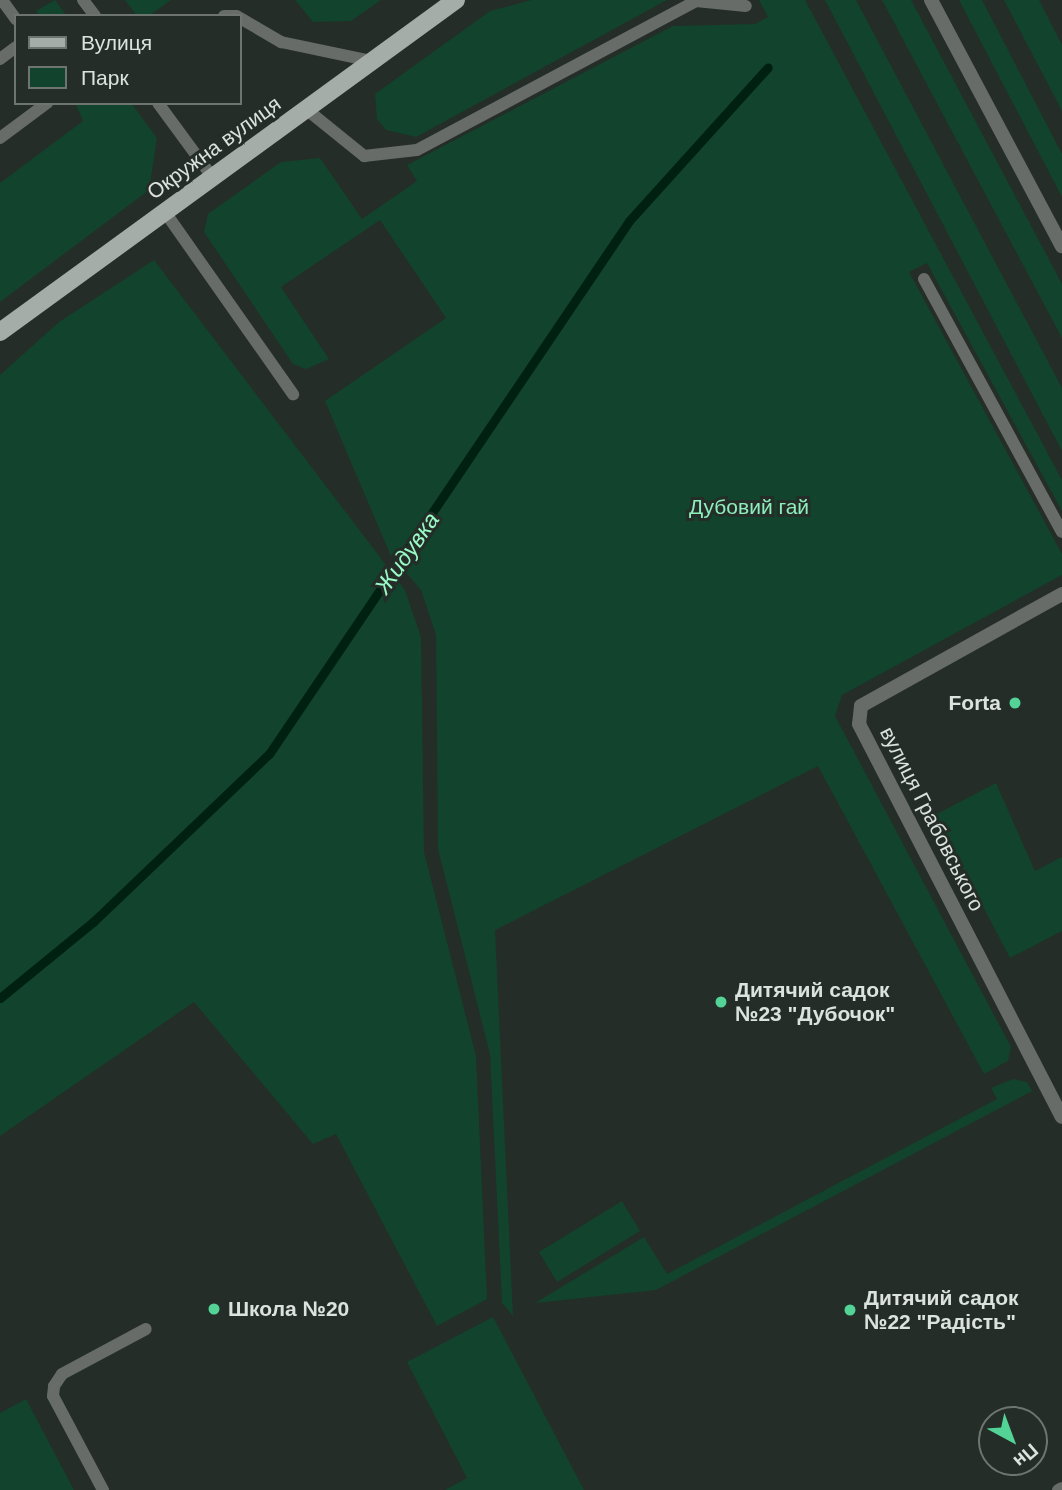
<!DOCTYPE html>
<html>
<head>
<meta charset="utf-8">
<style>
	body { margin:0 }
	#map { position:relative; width:1062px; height:1490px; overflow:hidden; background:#242d28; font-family:Arial,sans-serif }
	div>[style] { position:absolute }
	.green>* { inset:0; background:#12432c }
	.stream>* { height:9px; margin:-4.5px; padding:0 4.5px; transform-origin:4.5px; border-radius:4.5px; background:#002111 }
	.service>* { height:12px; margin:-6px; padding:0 6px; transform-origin:6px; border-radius:6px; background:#686c69 }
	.minor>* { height:14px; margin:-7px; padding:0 7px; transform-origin:7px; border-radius:7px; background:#686c69 }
	.tertiary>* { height:14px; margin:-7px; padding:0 7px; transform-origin:7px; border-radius:7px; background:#686c69 }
	.primary>* { height:18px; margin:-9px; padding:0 9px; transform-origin:9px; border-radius:9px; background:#a5ada8 }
	.dots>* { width:19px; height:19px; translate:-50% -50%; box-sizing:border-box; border:4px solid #242d28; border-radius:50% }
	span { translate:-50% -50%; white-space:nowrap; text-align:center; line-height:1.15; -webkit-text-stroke:6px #242d28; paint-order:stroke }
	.street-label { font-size:21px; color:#dce2de }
	.park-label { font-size:21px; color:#8ceeba }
	.poi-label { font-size:21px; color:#dce2de; font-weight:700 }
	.right { translate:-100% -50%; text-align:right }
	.left { translate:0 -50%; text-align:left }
	.water-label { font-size:23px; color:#99fcc7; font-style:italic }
	.legend { position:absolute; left:14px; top:14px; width:228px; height:91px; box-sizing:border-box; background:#242d28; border:2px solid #6e7571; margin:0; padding:9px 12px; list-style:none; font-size:21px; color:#dce2de }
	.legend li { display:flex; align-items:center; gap:14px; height:35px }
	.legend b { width:35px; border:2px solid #6e7571 }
	.north { position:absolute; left:978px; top:1406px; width:70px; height:70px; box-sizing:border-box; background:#242d28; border:2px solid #6e7571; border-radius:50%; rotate:139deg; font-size:19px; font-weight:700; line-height:28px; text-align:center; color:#dce2de }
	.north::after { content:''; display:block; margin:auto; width:24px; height:32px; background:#53d396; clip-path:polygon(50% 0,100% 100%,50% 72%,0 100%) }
</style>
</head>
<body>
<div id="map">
	<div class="green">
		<div style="clip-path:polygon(55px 0,67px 16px,39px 16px,36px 11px)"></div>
		<div style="clip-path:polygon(125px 0,171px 0,149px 16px,137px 16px)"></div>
		<div style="clip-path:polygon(295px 0,381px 0,351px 21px,313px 22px)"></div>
		<div style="clip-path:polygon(531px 0,667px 0,416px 137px,386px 130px,377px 119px,375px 94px,490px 11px)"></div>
		<div style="clip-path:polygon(759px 0,805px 0,1062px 480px,1062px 511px,927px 263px,909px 272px,1062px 554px,1062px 575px,842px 695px,835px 716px,1011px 1047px,1008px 1061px,984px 1074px,818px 766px,495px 930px,513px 1316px,502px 1303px,490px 1054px,438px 849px,436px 635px,421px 590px,390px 554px,325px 401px,446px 318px,380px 220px,281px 287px,329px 359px,306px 369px,293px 364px,204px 232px,208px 214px,281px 162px,320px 158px,362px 219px,417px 181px,407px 165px,673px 26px,755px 24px,768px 17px)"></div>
		<div style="clip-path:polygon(825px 0,856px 0,1062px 388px,1062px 451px)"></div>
		<div style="clip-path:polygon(882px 0,911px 0,1062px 284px,1062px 338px)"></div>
		<div style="clip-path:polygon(959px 0,982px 0,1062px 154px,1062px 197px)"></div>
		<div style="clip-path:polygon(1004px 0,1039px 0,1062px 45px,1062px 111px)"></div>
		<div style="clip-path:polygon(75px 103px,131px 103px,157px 138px,149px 190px,0 302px,0 183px,83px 121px)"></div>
		<div style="clip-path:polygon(154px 260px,405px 590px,421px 637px,424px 852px,476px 1056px,487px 1299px,437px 1326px,336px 1134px,313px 1144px,194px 1002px,0 1136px,0 375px,59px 322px)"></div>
		<div style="clip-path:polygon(996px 783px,1035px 871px,1062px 857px,1062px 931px,1010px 958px,935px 815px)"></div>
		<div style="clip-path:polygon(1013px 1079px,1027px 1082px,1032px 1091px,656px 1290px,535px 1303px,644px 1237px,667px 1274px,997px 1099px,991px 1088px)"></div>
		<div style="clip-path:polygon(622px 1201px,640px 1231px,557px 1282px,539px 1252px)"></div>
		<div style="clip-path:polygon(493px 1317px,584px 1490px,445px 1490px,467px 1478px,407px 1362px)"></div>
		<div style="clip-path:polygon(26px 1399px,74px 1490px,0 1490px,0 1413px)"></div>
	</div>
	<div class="stream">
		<div style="left:0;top:998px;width:120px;rotate:-39.3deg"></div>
		<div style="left:93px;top:922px;width:243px;rotate:-43.7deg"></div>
		<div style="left:269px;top:754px;width:643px;rotate:-55.96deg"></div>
		<div style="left:629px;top:221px;width:207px;rotate:-47.9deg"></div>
	</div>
	<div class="service">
		<div style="left:2px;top:0;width:24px;rotate:54deg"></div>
		<div style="left:83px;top:0;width:20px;rotate:53deg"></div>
		<div style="left:224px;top:16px;width:13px"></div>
		<div style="left:240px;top:18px;width:48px;rotate:30.3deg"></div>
		<div style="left:281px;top:42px;width:93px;rotate:11.8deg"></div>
		<div style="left:0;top:59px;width:20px;rotate:-37deg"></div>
		<div style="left:158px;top:103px;width:93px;rotate:53.7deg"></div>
		<div style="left:306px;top:109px;width:75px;rotate:39deg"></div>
		<div style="left:364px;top:156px;width:53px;rotate:-6.5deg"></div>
		<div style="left:417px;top:150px;width:316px;rotate:-28.1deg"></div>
		<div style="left:696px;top:1px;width:50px;rotate:5.7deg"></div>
		<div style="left:0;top:138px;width:59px;rotate:-36.7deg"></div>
		<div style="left:165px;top:212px;width:223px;rotate:54.9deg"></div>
		<div style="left:924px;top:279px;width:288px;rotate:61.4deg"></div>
		<div style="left:103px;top:1490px;width:106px;rotate:-118deg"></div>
		<div style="left:53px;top:1396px;width:10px;rotate:-84deg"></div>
		<div style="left:54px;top:1386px;width:14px;rotate:-56deg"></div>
		<div style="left:62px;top:1374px;width:95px;rotate:-28.2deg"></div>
		<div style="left:1058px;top:1490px;width:4px;rotate:-27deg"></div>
	</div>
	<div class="minor">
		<div style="left:1062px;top:594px;width:230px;rotate:150.9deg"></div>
		<div style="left:861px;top:706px;width:18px;rotate:96deg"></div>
		<div style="left:859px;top:724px;width:442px;rotate:62.7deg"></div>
	</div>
	<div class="tertiary">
		<div style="left:931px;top:0;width:279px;rotate:62deg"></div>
	</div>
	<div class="primary">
		<div style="left:0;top:332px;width:564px;rotate:-36.06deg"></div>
	</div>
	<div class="dots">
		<div style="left:1015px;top:703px;background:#53d396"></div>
		<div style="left:721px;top:1002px;background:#53d396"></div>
		<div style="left:214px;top:1309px;background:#53d396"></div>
		<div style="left:850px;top:1310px;background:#53d396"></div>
	</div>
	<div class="street-label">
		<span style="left:214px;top:148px;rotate:-36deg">Окружна вулиця</span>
		<span style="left:932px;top:819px;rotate:63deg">вулиця Грабовського</span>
	</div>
	<div class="park-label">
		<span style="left:749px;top:507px">Дубовий гай</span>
	</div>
	<div class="poi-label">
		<span class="right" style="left:1001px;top:703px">Forta</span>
		<span class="left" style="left:735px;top:1002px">Дитячий садок<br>№23 "Дубочок"</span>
		<span class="left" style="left:864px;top:1310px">Дитячий садок<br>№22 "Радість"</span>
		<span class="left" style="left:228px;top:1309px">Школа №20</span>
	</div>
	<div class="water-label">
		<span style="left:407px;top:553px;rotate:-55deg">Жидувка</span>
	</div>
	<ul class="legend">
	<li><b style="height:9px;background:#a5ada8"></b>Вулиця</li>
	<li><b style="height:19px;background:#12432c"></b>Парк</li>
	</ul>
	<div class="north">Пн</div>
</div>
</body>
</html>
